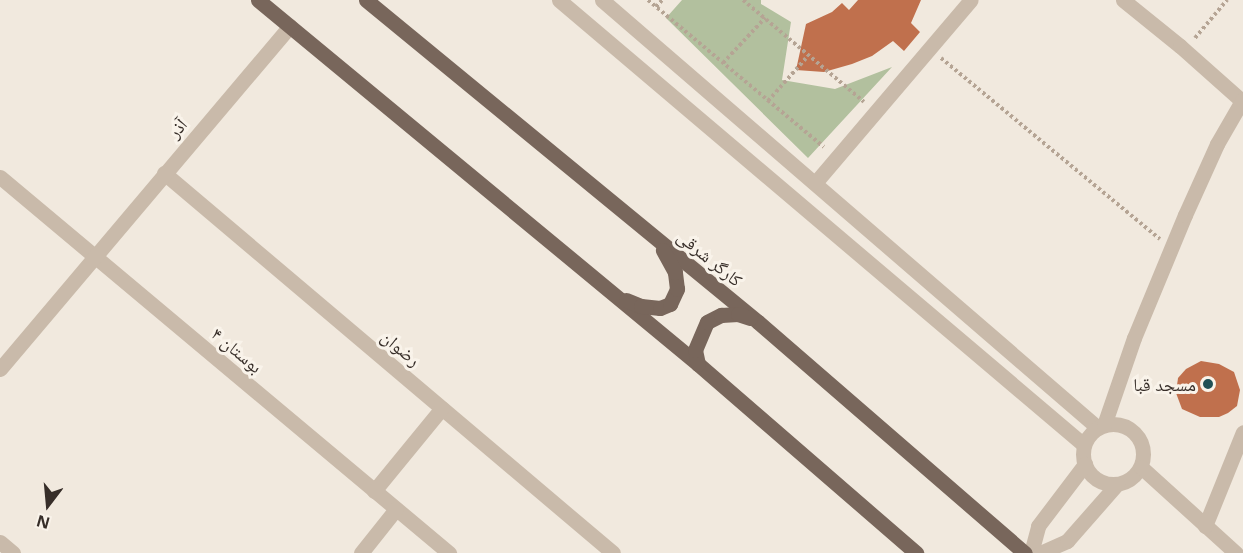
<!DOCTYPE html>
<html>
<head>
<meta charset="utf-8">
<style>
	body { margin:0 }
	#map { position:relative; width:1243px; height:553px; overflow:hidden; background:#f1e9de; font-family:"Open Sans","Noto Naskh Arabic",sans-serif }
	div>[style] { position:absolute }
	.green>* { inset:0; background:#b2c09e }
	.building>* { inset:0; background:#c0704d }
	.path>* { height:4px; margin-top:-2px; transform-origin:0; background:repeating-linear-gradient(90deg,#b5a494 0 3px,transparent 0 6px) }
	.minor>* { height:15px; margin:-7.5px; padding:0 7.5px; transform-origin:7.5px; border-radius:7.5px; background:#c9baaa }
	.minor>.ring { margin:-7.5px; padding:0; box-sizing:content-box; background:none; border:15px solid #c9baaa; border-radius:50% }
	.major>* { height:15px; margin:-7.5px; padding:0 7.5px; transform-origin:7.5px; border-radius:7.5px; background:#78665b }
	.dots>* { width:16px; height:16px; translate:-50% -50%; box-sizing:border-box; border:3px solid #f9f3ea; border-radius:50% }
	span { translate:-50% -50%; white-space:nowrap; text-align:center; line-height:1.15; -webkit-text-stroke:6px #f9f3ea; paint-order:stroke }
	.street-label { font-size:18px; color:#372e29 }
	.poi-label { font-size:18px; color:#372e29 }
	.right { translate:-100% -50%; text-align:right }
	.north { position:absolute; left:18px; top:475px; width:60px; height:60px; -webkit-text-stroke:4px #f9f3ea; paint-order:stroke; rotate:196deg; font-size:16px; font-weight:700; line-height:24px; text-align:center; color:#372e29 }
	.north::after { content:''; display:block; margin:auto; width:21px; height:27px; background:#372e29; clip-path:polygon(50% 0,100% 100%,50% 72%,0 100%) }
</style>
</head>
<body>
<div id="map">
	<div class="green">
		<div style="clip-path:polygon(682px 0,761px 0,761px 4px,791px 22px,782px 80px,835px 89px,892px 67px,808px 158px,666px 18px)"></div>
	</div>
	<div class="building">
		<div style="clip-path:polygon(858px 0,921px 0,911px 23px,920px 32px,904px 51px,893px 41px,872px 56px,852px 64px,824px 72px,796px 70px,806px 24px,832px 12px,842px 3px,849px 10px)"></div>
		<div style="clip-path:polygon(1201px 361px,1219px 364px,1234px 372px,1240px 390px,1237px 406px,1228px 413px,1219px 417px,1200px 417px,1182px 409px,1176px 393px,1178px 378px,1186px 369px)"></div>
	</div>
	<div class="path">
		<div style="left:648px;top:0;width:229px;rotate:39.9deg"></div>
		<div style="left:743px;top:0;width:158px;rotate:40.1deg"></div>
		<div style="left:656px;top:7px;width:9px;rotate:-49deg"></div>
		<div style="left:1195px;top:38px;width:50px;rotate:-49.9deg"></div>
		<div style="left:941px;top:58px;width:284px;rotate:39.6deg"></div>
		<div style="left:723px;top:63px;width:62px;rotate:-47deg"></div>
		<div style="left:768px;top:101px;width:57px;rotate:-48.5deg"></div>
	</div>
	<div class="minor">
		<div style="left:559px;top:0;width:688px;rotate:40.29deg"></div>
		<div style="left:602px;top:0;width:655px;rotate:40.79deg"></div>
		<div style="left:1123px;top:0;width:73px;rotate:38.9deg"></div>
		<div style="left:1180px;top:46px;width:83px;rotate:41.6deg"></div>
		<div style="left:164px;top:173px;width:588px;rotate:40.24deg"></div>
		<div style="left:0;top:177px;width:586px;rotate:39.94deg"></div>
		<div style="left:815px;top:183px;width:240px;rotate:-49.6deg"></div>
		<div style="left:0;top:369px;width:449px;rotate:-49.8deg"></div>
		<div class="ring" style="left:1083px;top:424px;width:45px;height:45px"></div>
		<div style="left:1104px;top:425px;width:92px;rotate:-71deg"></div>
		<div style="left:1134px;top:338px;width:133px;rotate:-67.5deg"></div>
		<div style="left:1185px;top:215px;width:78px;rotate:-65.7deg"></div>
		<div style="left:1217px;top:144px;width:52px;rotate:-60deg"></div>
		<div style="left:1141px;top:467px;width:128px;rotate:42.2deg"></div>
		<div style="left:374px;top:491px;width:107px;rotate:-50.7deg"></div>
		<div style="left:1205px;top:526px;width:101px;rotate:-68deg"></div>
		<div style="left:0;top:542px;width:17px;rotate:40deg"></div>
		<div style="left:361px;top:553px;width:56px;rotate:-51.5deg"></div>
		<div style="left:1031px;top:553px;width:28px;rotate:-75deg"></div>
		<div style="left:1038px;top:526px;width:78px;rotate:-52.8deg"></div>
		<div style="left:1040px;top:553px;width:30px;rotate:-24deg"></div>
		<div style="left:1067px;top:541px;width:76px;rotate:-48.7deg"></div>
	</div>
	<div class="major">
		<div style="left:258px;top:0;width:571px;rotate:39.6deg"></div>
		<div style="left:698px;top:364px;width:289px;rotate:40.9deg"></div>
		<div style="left:366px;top:0;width:507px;rotate:39.4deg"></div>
		<div style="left:758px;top:322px;width:353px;rotate:40.9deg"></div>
		<div style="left:626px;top:300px;width:16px;rotate:22deg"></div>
		<div style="left:641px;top:306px;width:19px;rotate:6deg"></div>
		<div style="left:660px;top:308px;width:11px;rotate:-22deg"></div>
		<div style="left:670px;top:304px;width:17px;rotate:-65deg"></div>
		<div style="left:677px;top:289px;width:17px;rotate:-97deg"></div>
		<div style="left:675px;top:272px;width:25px;rotate:-119deg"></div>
		<div style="left:698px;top:364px;width:14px;rotate:-102deg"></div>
		<div style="left:695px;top:350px;width:30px;rotate:-67deg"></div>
		<div style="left:707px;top:322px;width:16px;rotate:-27deg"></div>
		<div style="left:721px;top:315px;width:17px;rotate:-3deg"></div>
		<div style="left:738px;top:314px;width:13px;rotate:18deg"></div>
	</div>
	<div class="dots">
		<div style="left:1208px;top:384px;background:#205056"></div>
	</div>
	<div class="street-label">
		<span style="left:177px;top:128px;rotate:-49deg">آذر</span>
		<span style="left:710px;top:258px;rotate:39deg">کارگر شرقی</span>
		<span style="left:401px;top:348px;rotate:40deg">رضوان</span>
		<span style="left:237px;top:350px;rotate:40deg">بوستان ۴</span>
	</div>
	<div class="poi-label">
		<span class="right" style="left:1196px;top:384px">مسجد قبا</span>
	</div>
	<div class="north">N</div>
</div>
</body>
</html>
